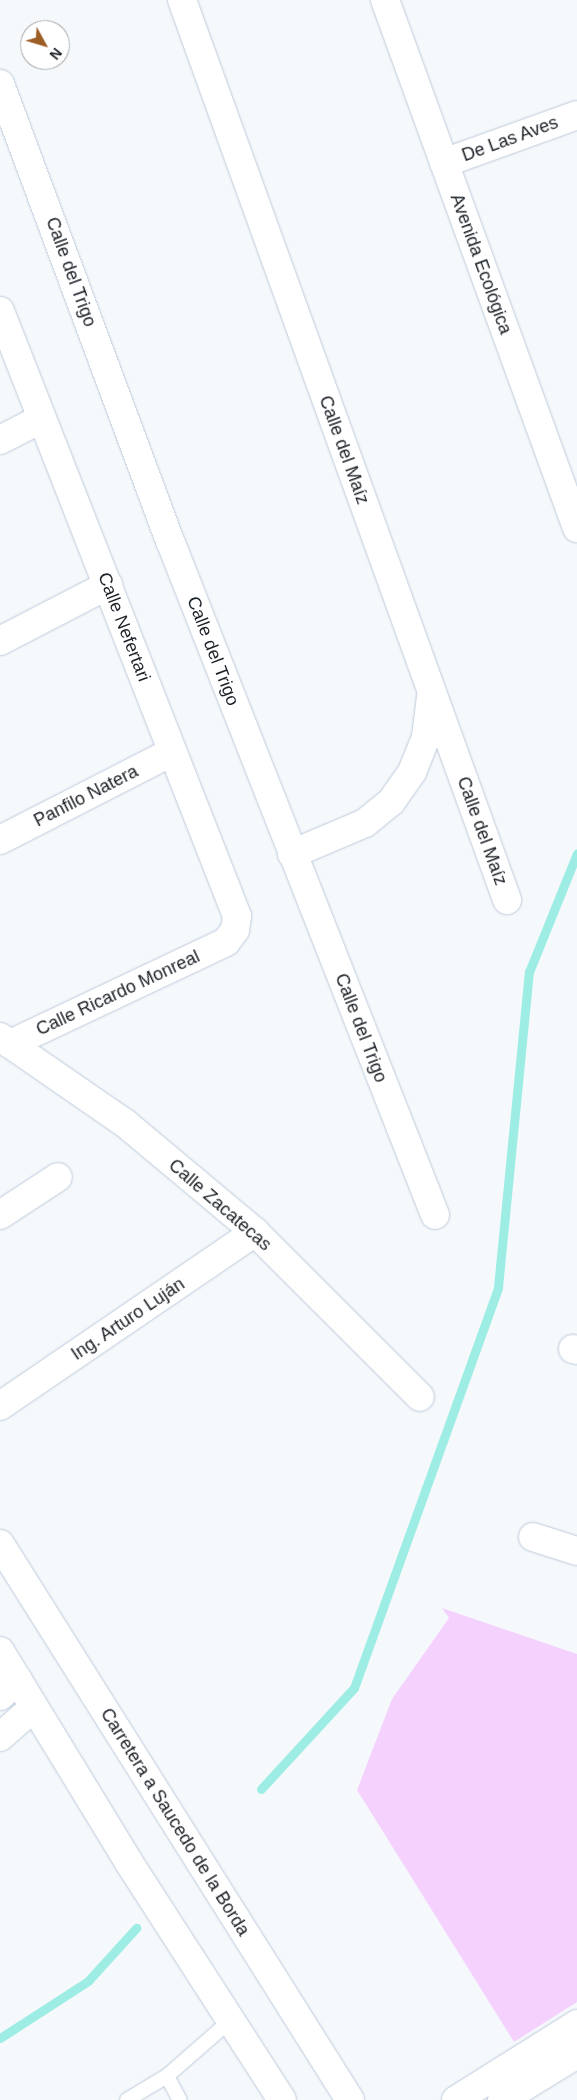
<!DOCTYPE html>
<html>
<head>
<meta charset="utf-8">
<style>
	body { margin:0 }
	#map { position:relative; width:577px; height:2100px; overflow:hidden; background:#f6f9fc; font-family:Arial,sans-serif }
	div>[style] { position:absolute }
	.green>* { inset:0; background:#f5d1fe }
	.stream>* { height:9px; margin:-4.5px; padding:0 4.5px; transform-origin:4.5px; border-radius:4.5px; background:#9eede4 }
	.roads { filter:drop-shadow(0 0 1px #becbdb) drop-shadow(0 0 1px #becbdb) }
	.lane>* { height:14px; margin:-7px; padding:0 7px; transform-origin:7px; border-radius:7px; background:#fff }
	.street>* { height:28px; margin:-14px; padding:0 14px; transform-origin:14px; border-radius:14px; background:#fff }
	.secondary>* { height:28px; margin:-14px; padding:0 14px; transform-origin:14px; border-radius:14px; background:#fff }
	span { translate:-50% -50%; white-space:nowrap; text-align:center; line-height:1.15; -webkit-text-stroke:4px #fff; paint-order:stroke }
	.street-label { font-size:18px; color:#1c2127 }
	.north { position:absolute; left:20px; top:20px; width:50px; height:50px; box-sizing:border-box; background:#fff; border:1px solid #a4a6a9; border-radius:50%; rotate:129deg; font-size:14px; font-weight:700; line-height:20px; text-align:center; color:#1c2127 }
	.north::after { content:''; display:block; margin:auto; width:18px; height:22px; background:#9d5e25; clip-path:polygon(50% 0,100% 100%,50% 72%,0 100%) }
</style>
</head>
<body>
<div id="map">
	<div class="green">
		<div style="clip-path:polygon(442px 1608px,577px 1654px,577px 2002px,514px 2042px,357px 1790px,392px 1699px,449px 1618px)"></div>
	</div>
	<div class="stream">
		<div style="left:261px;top:1789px;width:137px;rotate:-47.4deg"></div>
		<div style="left:354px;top:1688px;width:426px;rotate:-70.2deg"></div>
		<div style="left:498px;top:1287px;width:317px;rotate:-84.4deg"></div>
		<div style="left:529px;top:972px;width:128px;rotate:-68deg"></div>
		<div style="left:0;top:2038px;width:105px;rotate:-32.9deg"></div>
		<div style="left:88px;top:1981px;width:72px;rotate:-47.8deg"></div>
	</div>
	<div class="roads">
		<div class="lane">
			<div style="left:167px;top:2076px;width:27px;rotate:62deg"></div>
			<div style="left:127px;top:2100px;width:47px;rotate:-31deg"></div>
			<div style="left:167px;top:2076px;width:86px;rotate:-41.2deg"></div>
		</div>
		<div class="street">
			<div style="left:182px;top:0;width:957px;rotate:70.14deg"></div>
			<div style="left:385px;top:0;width:562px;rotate:70.02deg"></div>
			<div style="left:0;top:84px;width:490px;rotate:69.6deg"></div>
			<div style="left:171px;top:543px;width:722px;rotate:68.55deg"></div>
			<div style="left:444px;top:163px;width:141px;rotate:-19.8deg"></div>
			<div style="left:0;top:311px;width:650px;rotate:68.61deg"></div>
			<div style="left:237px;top:916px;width:14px;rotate:98deg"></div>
			<div style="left:235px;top:930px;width:15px;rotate:127deg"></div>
			<div style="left:226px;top:942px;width:239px;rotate:154.7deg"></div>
			<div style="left:0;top:440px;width:46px;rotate:-27.1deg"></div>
			<div style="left:0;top:641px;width:122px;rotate:-27.4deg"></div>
			<div style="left:0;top:840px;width:193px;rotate:-27.1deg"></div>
			<div style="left:292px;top:854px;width:79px;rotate:-23deg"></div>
			<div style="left:365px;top:823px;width:33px;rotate:-39deg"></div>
			<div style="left:391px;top:802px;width:37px;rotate:-55deg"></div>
			<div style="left:412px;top:772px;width:38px;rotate:-68deg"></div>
			<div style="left:426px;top:737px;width:40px;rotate:-82.9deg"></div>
			<div style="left:0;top:1037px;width:153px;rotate:34.6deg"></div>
			<div style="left:126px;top:1124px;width:168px;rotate:39.9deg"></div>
			<div style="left:255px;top:1232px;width:233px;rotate:45deg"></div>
			<div style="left:0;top:1215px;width:69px;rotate:-33.2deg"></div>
			<div style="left:573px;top:1349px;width:4px;rotate:14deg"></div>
			<div style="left:0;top:1406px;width:309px;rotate:-34.3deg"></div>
			<div style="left:533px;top:1537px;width:46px;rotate:17.7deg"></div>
			<div style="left:456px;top:2100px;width:143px;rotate:-32.1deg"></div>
			<div style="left:502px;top:2100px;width:88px;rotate:-31.5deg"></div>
		</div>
		<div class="secondary">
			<div style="left:0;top:1544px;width:657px;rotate:57.81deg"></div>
			<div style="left:0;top:1651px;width:246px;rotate:58.6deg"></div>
			<div style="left:128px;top:1861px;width:284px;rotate:57.2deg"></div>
			<div style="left:0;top:1696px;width:24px;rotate:-42deg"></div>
			<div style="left:0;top:1737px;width:44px;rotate:-41.3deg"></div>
		</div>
	</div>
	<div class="street-label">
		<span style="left:510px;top:139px;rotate:-20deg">De Las Aves</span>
		<span style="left:481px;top:264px;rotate:70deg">Avenida Ecológica</span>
		<span style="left:71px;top:272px;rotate:70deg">Calle del Trigo</span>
		<span style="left:344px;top:450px;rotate:70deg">Calle del Maíz</span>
		<span style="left:124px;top:627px;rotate:69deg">Calle Nefertari</span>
		<span style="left:213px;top:651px;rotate:69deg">Calle del Trigo</span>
		<span style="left:86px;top:796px;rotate:-27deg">Panfilo Natera</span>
		<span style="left:482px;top:831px;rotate:70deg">Calle del Maíz</span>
		<span style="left:118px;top:993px;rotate:-25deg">Calle Ricardo Monreal</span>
		<span style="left:361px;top:1028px;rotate:69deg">Calle del Trigo</span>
		<span style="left:220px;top:1205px;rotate:41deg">Calle Zacatecas</span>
		<span style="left:128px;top:1319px;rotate:-34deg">Ing. Arturo Luján</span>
		<span style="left:175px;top:1822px;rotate:58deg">Carretera a Saucedo de la Borda</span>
	</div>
	<div class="north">N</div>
</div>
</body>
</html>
